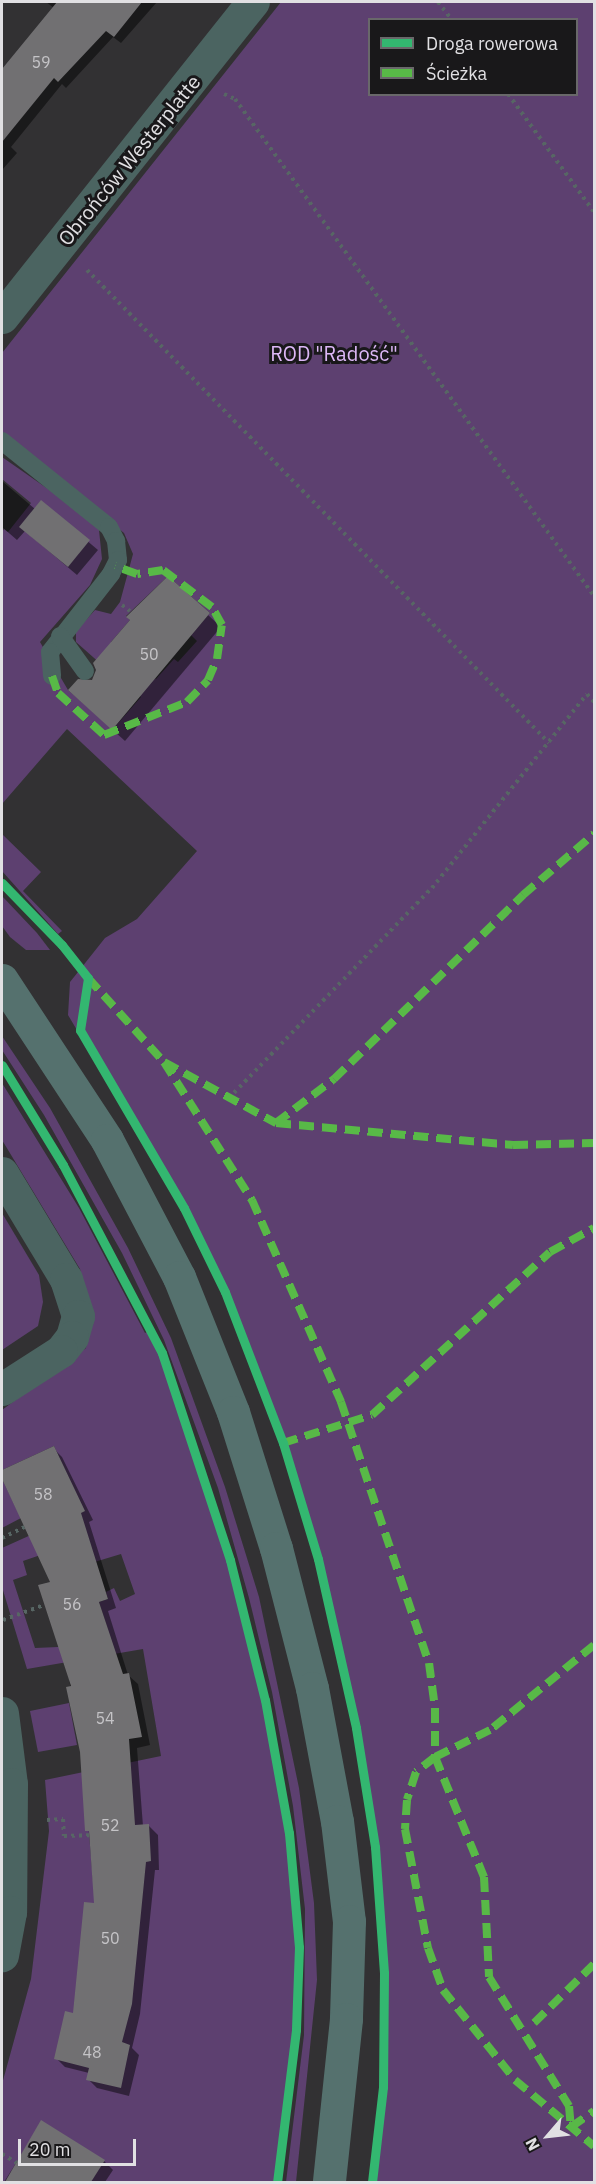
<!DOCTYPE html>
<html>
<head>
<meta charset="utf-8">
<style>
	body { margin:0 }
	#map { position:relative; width:596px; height:2184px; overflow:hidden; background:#323133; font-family:"IBM Plex Sans",sans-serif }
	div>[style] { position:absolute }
	.green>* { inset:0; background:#5d4070 }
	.shadow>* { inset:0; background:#0007 }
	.building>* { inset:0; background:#717072 }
	.path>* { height:4px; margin-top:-2px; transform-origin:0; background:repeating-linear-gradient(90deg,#576664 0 3px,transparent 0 7.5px) }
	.lane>* { height:18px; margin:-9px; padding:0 9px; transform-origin:9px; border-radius:9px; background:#4b6461 }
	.street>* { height:33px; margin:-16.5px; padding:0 16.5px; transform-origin:16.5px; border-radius:16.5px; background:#4b6461 }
	.secondary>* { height:33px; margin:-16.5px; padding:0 16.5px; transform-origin:16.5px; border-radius:16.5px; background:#55716e }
	.quiet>* { height:8px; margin-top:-4px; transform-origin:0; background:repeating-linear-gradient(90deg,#58b947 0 15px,transparent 0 23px) }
	.cycleway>* { height:9px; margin:-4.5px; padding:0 4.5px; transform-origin:4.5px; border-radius:4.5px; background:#33b770 }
	span { translate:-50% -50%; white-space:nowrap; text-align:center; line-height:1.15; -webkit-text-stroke:6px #19181a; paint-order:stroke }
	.number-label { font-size:16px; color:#c5c4c7 }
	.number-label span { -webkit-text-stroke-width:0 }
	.street-label { font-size:20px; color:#e1e0e3 }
	.park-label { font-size:20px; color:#dcb7f6 }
	.frame { position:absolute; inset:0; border:3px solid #e1e0e3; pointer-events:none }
	.legend { position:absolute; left:368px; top:18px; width:210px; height:78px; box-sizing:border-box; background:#19181a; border:2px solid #69686a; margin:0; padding:8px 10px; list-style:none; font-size:18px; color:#e1e0e3 }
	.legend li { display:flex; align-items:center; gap:12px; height:30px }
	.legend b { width:30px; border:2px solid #69686a }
	.north { position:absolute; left:518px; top:2106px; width:60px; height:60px; -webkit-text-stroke:4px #19181a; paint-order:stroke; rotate:242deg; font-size:16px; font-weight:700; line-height:24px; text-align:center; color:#e1e0e3 }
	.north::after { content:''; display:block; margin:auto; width:21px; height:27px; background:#e1e0e3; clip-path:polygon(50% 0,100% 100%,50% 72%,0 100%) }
	.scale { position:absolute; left:18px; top:2139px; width:118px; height:27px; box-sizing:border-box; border:3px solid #e1e0e3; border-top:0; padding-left:8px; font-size:18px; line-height:21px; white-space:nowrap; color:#e1e0e3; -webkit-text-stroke:4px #19181a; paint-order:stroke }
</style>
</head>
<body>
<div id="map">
	<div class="green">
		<div style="clip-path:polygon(evenodd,281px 2px,594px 2px,594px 2182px,372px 2182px,383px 2087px,384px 1973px,375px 1847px,356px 1728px,318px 1559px,283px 1443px,225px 1292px,183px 1208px,68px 1015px,70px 982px,78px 972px,105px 938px,137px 919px,197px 851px,67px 729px,2px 804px,2px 532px,4px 529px,8px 532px,31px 503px,2px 479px,2px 457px,94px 521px,99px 530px,102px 559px,90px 585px,40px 642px,68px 690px,113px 729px,141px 697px,129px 686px,144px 669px,156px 679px,174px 659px,178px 662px,197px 641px,191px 635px,210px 613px,168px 576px,126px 616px,130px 620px,111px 642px,117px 648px,102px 665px,76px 642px,76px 631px,95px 610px,111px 614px,120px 602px,133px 554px,124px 533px,2px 433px,2px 353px,281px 2px,370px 20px,576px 20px,576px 94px,370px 94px,370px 20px)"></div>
		<div style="clip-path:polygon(2px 834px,41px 872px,23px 891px,62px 931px,58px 934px,2px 871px)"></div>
		<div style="clip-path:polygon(2px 896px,37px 933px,50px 950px,26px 950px,10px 937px,2px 926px)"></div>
		<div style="clip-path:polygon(2px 1036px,50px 1108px,128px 1248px,171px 1338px,225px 1487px,259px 1597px,299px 1788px,314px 1903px,317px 1980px,296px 2182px,286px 2182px,304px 2035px,305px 1909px,293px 1806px,272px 1692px,249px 1598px,218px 1488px,164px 1340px,122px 1253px,44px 1115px,2px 1050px)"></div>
		<div style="clip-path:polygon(evenodd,2px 1083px,79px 1208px,145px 1333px,151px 1330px,162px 1353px,230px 1560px,265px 1700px,289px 1833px,299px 1947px,296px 2030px,277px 2182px,2px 2182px,2px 2084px,31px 1979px,49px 1831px,45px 1780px,161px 1756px,143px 1649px,27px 1669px,2px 1587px,2px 1548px,84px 1511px,54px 1446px,2px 1470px,2px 1410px,86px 1348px,89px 1306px,80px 1269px,2px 1140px,2px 1083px,61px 1548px,68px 1570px,121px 1554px,135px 1594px,120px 1601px,114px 1588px,106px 1592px,108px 1599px,99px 1602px,108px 1630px,58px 1647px,35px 1648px,13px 1580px,27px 1575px,23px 1561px,61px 1548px)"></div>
		<div style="clip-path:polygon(2px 1213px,39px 1275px,43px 1302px,38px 1326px,2px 1350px)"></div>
		<div style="clip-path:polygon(2px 1479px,21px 1518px,2px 1528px)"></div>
		<div style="clip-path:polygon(69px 1703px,77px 1745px,38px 1752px,30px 1711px)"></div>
	</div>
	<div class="shadow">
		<div style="clip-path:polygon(46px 2px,157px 2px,121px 43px,113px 37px,66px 88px,62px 84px,11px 147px,17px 153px,2px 170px,2px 73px,54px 8px)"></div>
		<div style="clip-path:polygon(2px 481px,35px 509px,41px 502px,98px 550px,77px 575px,25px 531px,17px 540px,2px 527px)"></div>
		<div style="clip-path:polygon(168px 578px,221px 627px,125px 741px,82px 702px,98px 671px)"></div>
		<div style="clip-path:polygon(53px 1448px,62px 1457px,93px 1520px,89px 1522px,116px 1608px,108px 1611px,128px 1675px,138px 1684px,150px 1745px,137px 1748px,143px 1826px,149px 1826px,158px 1835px,159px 1870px,155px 1870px,140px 2014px,132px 2048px,139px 2055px,129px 2096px,97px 2088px,88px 2079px,89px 2073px,65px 2067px,56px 2058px,74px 2015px,95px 1904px,82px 1752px,52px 1583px,2px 1475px,2px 1472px)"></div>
		<div style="clip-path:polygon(42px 2122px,104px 2161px,113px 2170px,105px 2182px,4px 2182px)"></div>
	</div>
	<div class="building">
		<div style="clip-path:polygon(57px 2px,142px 2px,114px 37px,106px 31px,58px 82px,54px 78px,2px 142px,2px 69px)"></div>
		<div style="clip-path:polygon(41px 500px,90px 540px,68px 567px,19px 527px)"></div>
		<div style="clip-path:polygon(168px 576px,210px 613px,112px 730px,68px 690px,78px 679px,92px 680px,96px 670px,93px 663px,130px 620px,126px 617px)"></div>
		<div style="clip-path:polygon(54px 1446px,85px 1511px,81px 1513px,108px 1599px,99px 1602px,123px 1674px,129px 1673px,142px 1737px,129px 1739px,135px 1825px,149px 1824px,151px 1861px,146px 1862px,132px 2004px,122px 2042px,130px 2045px,121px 2088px,86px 2080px,89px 2068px,54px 2059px,65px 2011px,73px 2013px,84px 1902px,94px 1903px,89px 1831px,85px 1831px,80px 1752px,66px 1687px,71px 1686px,38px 1585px,50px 1582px,2px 1479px,2px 1470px)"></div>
		<div style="clip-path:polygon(41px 2120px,105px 2160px,91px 2182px,5px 2182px)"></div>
	</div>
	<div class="path">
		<div style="left:438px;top:2px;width:23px;rotate:52deg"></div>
		<div style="left:224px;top:94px;width:12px;rotate:24deg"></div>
		<div style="left:235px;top:99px;width:613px;rotate:54.16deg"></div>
		<div style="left:508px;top:94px;width:146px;rotate:53.9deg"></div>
		<div style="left:87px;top:270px;width:661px;rotate:45.67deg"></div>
		<div style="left:122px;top:605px;width:10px;rotate:37deg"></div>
		<div style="left:229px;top:1098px;width:292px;rotate:-46deg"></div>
		<div style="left:432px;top:888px;width:248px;rotate:-51.4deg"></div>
		<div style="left:587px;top:694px;width:11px;rotate:49deg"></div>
		<div style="left:2px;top:1538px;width:25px;rotate:-26deg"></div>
		<div style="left:3px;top:1620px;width:44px;rotate:-20.1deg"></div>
		<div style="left:47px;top:1820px;width:16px;rotate:-4deg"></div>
		<div style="left:63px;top:1819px;width:17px;rotate:87deg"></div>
		<div style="left:64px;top:1836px;width:25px;rotate:-2deg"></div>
		<div style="left:2px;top:2154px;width:17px;rotate:31deg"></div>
	</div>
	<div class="lane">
		<div style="left:2px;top:441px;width:137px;rotate:38.8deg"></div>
		<div style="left:109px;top:527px;width:16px;rotate:63deg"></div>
		<div style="left:116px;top:541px;width:19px;rotate:84deg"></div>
		<div style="left:118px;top:560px;width:16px;rotate:117deg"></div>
		<div style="left:111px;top:574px;width:99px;rotate:128deg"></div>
		<div style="left:50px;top:652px;width:24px;rotate:85deg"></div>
		<div style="left:60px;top:636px;width:43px;rotate:54.5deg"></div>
	</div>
	<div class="street">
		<div style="left:2px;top:317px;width:403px;rotate:-51.5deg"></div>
		<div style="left:2px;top:1173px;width:124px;rotate:58.9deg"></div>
		<div style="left:66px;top:1279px;width:39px;rotate:72deg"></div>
		<div style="left:78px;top:1316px;width:22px;rotate:106deg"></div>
		<div style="left:72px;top:1337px;width:18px;rotate:128deg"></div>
		<div style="left:61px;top:1351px;width:70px;rotate:147.2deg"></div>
		<div style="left:2px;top:1713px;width:72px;rotate:82.8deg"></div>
		<div style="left:11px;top:1784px;width:128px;rotate:90.4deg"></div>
		<div style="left:10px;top:1912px;width:44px;rotate:100.5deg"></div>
	</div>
	<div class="secondary">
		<div style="left:2px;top:980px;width:191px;rotate:56.7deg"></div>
		<div style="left:107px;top:1140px;width:155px;rotate:62.3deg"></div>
		<div style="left:179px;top:1277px;width:145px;rotate:68.2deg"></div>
		<div style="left:233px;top:1412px;width:143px;rotate:72.5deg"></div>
		<div style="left:276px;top:1548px;width:145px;rotate:75.6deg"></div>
		<div style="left:312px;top:1688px;width:135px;rotate:79.4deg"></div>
		<div style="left:337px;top:1821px;width:101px;rotate:83.2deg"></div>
		<div style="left:349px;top:1921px;width:98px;rotate:91.8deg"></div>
		<div style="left:346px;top:2019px;width:164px;rotate:96deg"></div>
	</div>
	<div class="quiet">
		<div style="left:52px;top:676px;width:18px;rotate:71deg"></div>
		<div style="left:58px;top:693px;width:62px;rotate:42.4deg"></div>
		<div style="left:104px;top:735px;width:89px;rotate:-21.7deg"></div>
		<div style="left:187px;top:702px;width:30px;rotate:-46deg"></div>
		<div style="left:208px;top:680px;width:23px;rotate:-67deg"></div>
		<div style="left:217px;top:659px;width:34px;rotate:-82deg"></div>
		<div style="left:222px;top:625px;width:21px;rotate:-119deg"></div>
		<div style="left:212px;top:607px;width:61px;rotate:-142.9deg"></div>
		<div style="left:163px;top:570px;width:26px;rotate:171deg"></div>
		<div style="left:137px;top:574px;width:23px;rotate:-160deg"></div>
		<div style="left:88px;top:978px;width:113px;rotate:47.9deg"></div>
		<div style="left:164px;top:1062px;width:128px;rotate:28.6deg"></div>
		<div style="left:276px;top:1123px;width:73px;rotate:-37.2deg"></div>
		<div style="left:334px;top:1079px;width:264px;rotate:-44.2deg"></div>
		<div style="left:523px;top:895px;width:94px;rotate:-40.7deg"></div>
		<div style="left:164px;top:1062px;width:164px;rotate:57.5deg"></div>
		<div style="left:252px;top:1200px;width:221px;rotate:66.2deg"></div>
		<div style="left:341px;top:1402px;width:275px;rotate:71.4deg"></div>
		<div style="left:429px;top:1663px;width:45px;rotate:82.4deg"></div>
		<div style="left:435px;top:1708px;width:49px;rotate:90deg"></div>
		<div style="left:435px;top:1757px;width:130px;rotate:67.8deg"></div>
		<div style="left:484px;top:1877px;width:100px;rotate:87.1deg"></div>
		<div style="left:489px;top:1977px;width:152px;rotate:58.2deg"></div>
		<div style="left:569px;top:2106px;width:21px;rotate:85deg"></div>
		<div style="left:571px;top:2127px;width:28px;rotate:-35deg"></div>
		<div style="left:276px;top:1123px;width:238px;rotate:5.3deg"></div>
		<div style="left:513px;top:1145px;width:81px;rotate:-1.4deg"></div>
		<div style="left:283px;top:1443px;width:93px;rotate:-17.5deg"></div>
		<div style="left:372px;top:1415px;width:241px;rotate:-42.5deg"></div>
		<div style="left:550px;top:1252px;width:50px;rotate:-28.6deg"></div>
		<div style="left:594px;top:1645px;width:134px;rotate:140.7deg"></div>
		<div style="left:490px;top:1730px;width:61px;rotate:153.9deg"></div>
		<div style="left:435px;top:1757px;width:24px;rotate:142deg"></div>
		<div style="left:416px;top:1772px;width:29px;rotate:108deg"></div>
		<div style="left:407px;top:1800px;width:29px;rotate:94deg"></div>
		<div style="left:405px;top:1829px;width:121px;rotate:79.1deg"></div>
		<div style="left:428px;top:1948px;width:45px;rotate:70.3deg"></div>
		<div style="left:443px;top:1990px;width:115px;rotate:51.3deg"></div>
		<div style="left:515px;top:2080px;width:103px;rotate:39.9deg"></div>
		<div style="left:534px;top:2023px;width:84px;rotate:-44.5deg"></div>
	</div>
	<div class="cycleway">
		<div style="left:2px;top:883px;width:86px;rotate:45.9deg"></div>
		<div style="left:62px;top:945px;width:42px;rotate:51.8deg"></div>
		<div style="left:88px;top:978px;width:53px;rotate:98.7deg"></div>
		<div style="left:80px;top:1030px;width:206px;rotate:59.7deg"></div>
		<div style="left:184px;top:1208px;width:93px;rotate:64deg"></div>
		<div style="left:225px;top:1292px;width:162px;rotate:69deg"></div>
		<div style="left:283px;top:1443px;width:121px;rotate:73.2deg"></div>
		<div style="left:318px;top:1559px;width:173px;rotate:77.3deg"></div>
		<div style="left:356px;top:1728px;width:121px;rotate:80.9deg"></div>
		<div style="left:375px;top:1847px;width:126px;rotate:85.9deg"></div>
		<div style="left:384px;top:1973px;width:114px;rotate:90.5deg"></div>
		<div style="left:383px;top:2087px;width:96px;rotate:96.6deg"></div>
		<div style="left:2px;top:1065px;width:117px;rotate:58.6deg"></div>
		<div style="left:63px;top:1165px;width:212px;rotate:62.2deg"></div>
		<div style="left:162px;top:1353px;width:218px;rotate:71.8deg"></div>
		<div style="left:230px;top:1560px;width:144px;rotate:76deg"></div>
		<div style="left:265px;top:1700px;width:135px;rotate:79.8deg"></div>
		<div style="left:289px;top:1833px;width:114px;rotate:85deg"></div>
		<div style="left:299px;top:1947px;width:83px;rotate:92.1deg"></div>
		<div style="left:296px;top:2030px;width:153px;rotate:97.1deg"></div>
	</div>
	<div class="number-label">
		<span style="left:41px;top:62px">59</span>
		<span style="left:149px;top:654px">50</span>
		<span style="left:43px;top:1494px">58</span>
		<span style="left:72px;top:1604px">56</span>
		<span style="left:105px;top:1718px">54</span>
		<span style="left:110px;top:1825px">52</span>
		<span style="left:110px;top:1938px">50</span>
		<span style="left:92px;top:2052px">48</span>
	</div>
	<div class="street-label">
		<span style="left:129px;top:160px;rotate:-51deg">Obrońców Westerplatte</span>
	</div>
	<div class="park-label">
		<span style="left:334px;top:353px">ROD "Radość"</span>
	</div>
	<div class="frame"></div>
	<ul class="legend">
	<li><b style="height:8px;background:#33b770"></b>Droga rowerowa</li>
	<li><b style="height:8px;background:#58b947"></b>Ścieżka</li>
	</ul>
	<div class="north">N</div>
	<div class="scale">20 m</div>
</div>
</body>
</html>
